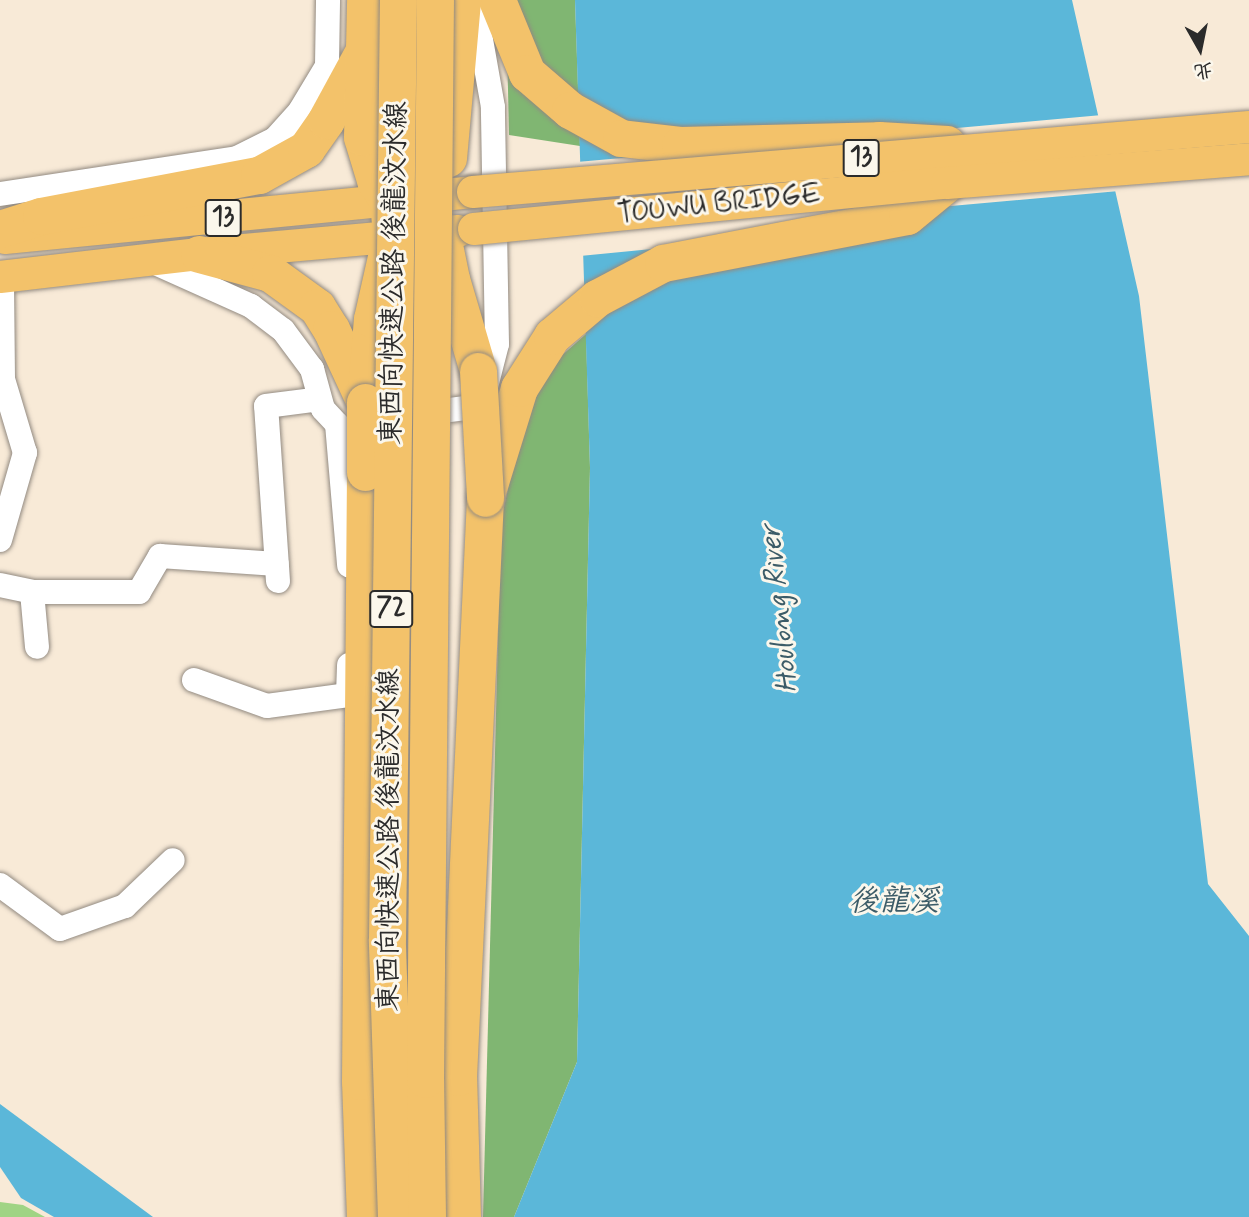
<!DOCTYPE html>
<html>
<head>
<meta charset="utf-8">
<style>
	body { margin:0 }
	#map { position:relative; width:1249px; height:1217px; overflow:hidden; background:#f8ead7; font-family:Mynerve,"LXGW WenKai TC",sans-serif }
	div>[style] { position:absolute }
	.green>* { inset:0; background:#a0d484 }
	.forest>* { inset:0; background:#80b672 }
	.water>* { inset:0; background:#5bb7d9 }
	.pier>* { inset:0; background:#f8ead7 }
	.roads { filter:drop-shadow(0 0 2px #928a81) drop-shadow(0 0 2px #928a81) }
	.minor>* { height:24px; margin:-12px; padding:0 12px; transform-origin:12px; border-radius:12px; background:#fff }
	.major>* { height:32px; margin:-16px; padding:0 16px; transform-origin:16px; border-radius:16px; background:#f3c26a }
	.highway>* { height:37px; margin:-18.5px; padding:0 18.5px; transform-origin:18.5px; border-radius:18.5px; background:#f3c26a }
	.bridges { filter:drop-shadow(0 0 2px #928a81) drop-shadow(0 0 2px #928a81) }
	.major-bridge>* { height:32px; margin:-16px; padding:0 16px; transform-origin:16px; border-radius:16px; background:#f3c26a }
	.highway-bridge>* { height:37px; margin:-18.5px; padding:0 18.5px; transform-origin:18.5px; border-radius:18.5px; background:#f3c26a }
	span { translate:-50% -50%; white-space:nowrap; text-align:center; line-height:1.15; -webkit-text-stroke:6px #fbf7ec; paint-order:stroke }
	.shield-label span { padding:2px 5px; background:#fbf7ec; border:2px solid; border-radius:5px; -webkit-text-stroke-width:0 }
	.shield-label { font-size:26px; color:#2b2b2b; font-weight:700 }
	.street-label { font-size:28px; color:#2b2b2b }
	.water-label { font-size:30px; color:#3c5c68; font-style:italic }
	.north { position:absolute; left:1165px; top:14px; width:70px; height:70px; -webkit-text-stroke:5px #fbf7ec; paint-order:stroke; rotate:171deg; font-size:19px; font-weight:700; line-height:28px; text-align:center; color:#2b2b2b }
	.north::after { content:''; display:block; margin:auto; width:24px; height:32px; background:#2b2b2b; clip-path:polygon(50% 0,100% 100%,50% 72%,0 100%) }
</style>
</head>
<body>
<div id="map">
	<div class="green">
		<div style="clip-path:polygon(0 1202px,23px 1205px,45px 1217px,0 1217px)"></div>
	</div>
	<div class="forest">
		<div style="clip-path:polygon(506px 0,575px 0,580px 146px,509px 135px)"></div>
		<div style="clip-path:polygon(586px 334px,590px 468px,577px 1062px,514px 1217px,483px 1217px,501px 521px,517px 448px,543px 372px)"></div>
	</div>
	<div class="water">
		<div style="clip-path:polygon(575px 0,1072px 0,1139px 296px,1208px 884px,1249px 936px,1249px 1217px,514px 1217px,577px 1062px,590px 468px)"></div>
		<div style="clip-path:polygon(0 1104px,153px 1217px,54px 1217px,21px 1198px,0 1167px)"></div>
	</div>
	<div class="pier">
		<div style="clip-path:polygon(1102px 115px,1119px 191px,817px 218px,693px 245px,580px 256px,577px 162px)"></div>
	</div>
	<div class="roads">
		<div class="minor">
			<div style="left:0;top:194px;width:240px;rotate:-8.6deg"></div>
			<div style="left:237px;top:158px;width:42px;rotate:-26.6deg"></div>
			<div style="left:275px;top:139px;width:38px;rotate:-48deg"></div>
			<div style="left:300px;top:111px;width:52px;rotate:-59deg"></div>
			<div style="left:327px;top:66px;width:66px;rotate:-89.1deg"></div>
			<div style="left:151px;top:261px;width:110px;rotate:24.2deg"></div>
			<div style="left:251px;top:306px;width:40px;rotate:37deg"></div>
			<div style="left:283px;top:330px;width:49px;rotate:53.4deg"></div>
			<div style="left:312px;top:369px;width:41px;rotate:74.6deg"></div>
			<div style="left:323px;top:409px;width:21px;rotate:47deg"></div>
			<div style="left:337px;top:424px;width:142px;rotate:85.1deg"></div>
			<div style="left:418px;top:414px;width:64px;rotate:-7.2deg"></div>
			<div style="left:481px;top:406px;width:64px;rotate:-75.5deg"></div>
			<div style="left:497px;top:344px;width:237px;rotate:-91deg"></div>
			<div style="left:493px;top:107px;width:109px;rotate:-100.1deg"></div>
			<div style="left:0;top:540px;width:91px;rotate:-74deg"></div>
			<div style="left:25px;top:453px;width:77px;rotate:-106.6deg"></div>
			<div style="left:3px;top:379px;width:102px;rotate:-90.6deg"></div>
			<div style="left:278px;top:581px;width:175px;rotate:-93.9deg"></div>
			<div style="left:266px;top:406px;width:54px;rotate:-7.4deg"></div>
			<div style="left:0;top:585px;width:33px;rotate:12deg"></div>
			<div style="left:32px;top:592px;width:55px;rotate:84.8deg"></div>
			<div style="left:32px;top:592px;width:107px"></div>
			<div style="left:139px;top:592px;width:42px;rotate:-59.7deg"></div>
			<div style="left:160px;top:556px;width:117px;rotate:3.9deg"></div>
			<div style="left:194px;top:680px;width:77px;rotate:19.6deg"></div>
			<div style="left:267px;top:706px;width:82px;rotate:-7.7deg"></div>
			<div style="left:348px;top:695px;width:30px;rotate:-88deg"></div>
			<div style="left:0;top:885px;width:74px;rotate:36.3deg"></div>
			<div style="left:60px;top:929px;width:69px;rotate:-19.5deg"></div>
			<div style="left:125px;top:906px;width:66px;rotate:-43.8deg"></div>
		</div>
		<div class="major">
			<div style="left:5px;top:238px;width:470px;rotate:-5.6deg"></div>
			<div style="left:0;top:277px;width:200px;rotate:-6.6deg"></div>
			<div style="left:199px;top:254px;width:260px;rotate:-5.1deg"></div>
		</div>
		<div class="highway">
			<div style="left:497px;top:0;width:79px;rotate:67.7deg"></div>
			<div style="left:527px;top:73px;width:57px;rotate:40.7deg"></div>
			<div style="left:570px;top:110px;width:58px;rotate:28.8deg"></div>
			<div style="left:621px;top:138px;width:59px;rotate:6.8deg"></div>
			<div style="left:680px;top:145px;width:199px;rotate:-1.4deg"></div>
			<div style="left:879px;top:140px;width:68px;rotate:3.4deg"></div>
			<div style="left:448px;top:158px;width:159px;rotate:-84.9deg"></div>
			<div style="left:0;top:229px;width:43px;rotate:-17.6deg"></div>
			<div style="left:41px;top:216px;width:222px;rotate:-10.7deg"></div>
			<div style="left:259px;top:175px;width:54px;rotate:-29deg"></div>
			<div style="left:306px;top:149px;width:35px;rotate:-55deg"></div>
			<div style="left:326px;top:120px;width:77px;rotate:-61.4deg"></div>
			<div style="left:441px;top:230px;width:50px;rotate:78.5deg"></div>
			<div style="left:451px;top:279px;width:96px;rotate:73.6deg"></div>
			<div style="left:199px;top:254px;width:73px;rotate:15deg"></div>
			<div style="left:270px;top:273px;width:58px;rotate:35.9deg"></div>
			<div style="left:317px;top:307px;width:26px;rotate:58deg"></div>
			<div style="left:331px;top:329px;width:76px;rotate:65.1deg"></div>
			<div style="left:365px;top:402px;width:83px;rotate:-85.2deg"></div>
			<div style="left:372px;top:319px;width:86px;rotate:-77.3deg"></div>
			<div style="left:391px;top:235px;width:34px;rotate:-95deg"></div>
			<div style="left:388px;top:201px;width:22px;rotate:-124deg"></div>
			<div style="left:376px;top:183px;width:48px;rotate:-106.9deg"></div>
			<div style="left:362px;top:137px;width:137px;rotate:-88.7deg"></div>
			<div style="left:365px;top:1217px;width:136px;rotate:-92.1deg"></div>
			<div style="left:360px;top:1081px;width:609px;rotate:-89.53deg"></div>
			<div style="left:462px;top:1217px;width:140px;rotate:-91.6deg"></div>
			<div style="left:458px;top:1077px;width:580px;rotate:-87.33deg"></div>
			<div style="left:485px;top:498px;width:115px;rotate:-72.8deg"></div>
			<div style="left:519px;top:388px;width:62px;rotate:-57.6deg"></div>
			<div style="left:552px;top:336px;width:59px;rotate:-40.2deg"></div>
			<div style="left:597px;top:298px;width:75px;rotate:-27.9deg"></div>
			<div style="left:663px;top:263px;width:248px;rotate:-10.9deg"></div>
			<div style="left:907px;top:216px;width:52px;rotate:-39.5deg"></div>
		</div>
	</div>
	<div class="bridges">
		<div class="major-bridge">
			<div style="left:473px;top:192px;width:779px;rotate:-4.79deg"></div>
			<div style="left:474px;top:229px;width:475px;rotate:-5.6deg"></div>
			<div style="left:947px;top:183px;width:303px;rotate:-4.5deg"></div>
		</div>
		<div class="highway-bridge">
			<div style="left:478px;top:371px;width:127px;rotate:86.8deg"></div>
			<div style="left:365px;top:472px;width:70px;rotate:-90deg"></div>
			<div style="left:396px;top:1217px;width:278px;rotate:-91.9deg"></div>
			<div style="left:387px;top:939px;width:939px;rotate:-89.33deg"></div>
			<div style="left:427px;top:1217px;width:138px;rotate:-90.8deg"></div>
			<div style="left:425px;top:1079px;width:1079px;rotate:-89.47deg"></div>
		</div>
	</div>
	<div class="shield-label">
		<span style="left:861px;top:158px">13</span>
		<span style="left:223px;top:218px">13</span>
		<span style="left:391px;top:609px">72</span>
	</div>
	<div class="street-label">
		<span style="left:719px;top:205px;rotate:-6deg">TOUWU BRIDGE</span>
		<span style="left:395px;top:273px;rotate:-89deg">東西向快速公路 後龍汶水線</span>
		<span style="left:390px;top:840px;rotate:-90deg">東西向快速公路 後龍汶水線</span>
	</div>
	<div class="water-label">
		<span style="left:780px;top:609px;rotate:-96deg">Houlong River</span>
		<span style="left:894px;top:902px">後龍溪</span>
	</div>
	<div class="north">北</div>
</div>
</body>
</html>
